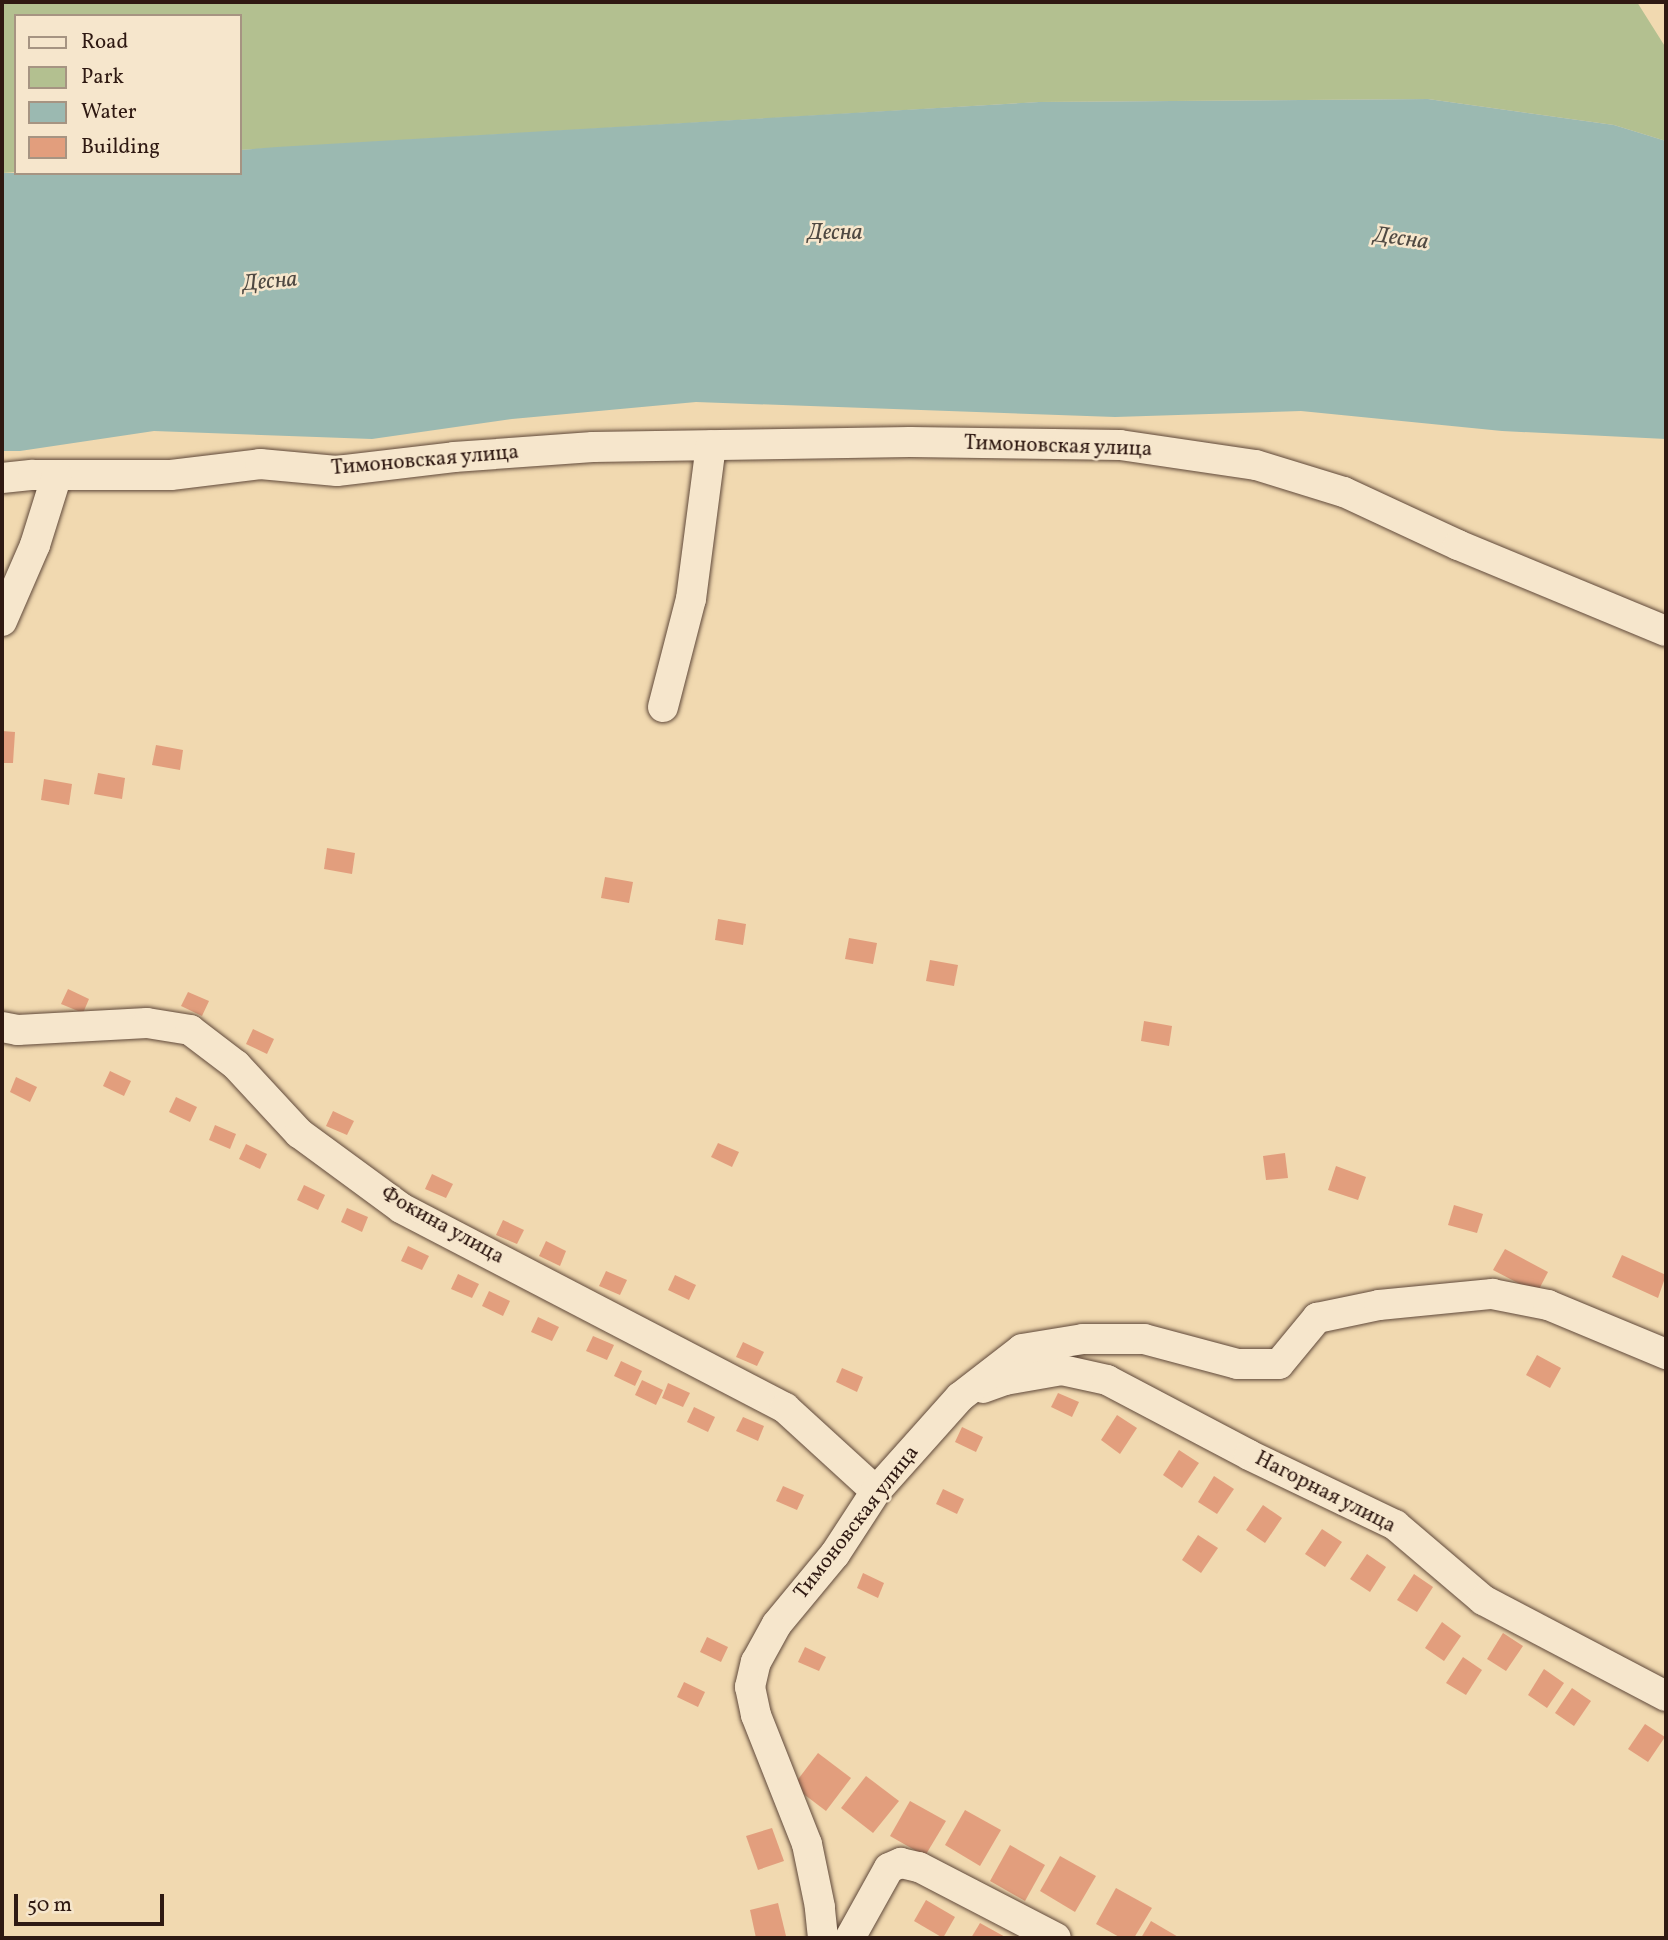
<!DOCTYPE html>
<html>
<head>
<meta charset="utf-8">
<style>
	body { margin:0 }
	#map { position:relative; width:1668px; height:1940px; overflow:hidden; background:#f1d9b0; font-family:Vollkorn,serif }
	div>[style] { position:absolute }
	.green>* { inset:0; background:#b3c090 }
	.water>* { inset:0; background:#9bb9b1 }
	.building>* { inset:0; background:#e29e7d }
	.roads { filter:drop-shadow(0 0 2px #60493a) drop-shadow(0 0 2px #60493a) }
	.minor>* { height:30px; margin:-15px; padding:0 15px; transform-origin:15px; border-radius:15px; background:#f6e6cc }
	span { translate:-50% -50%; white-space:nowrap; text-align:center; line-height:1.15; -webkit-text-stroke:5px #f6e6cc; paint-order:stroke }
	.street-label { font-size:21px; color:#2f1912 }
	.water-label { font-size:23px; color:#4f4942; font-style:italic }
	.frame { position:absolute; inset:0; border:4px solid #2f1912; pointer-events:none }
	.legend { position:absolute; left:14px; top:14px; width:228px; height:161px; box-sizing:border-box; background:#f6e6cc; border:2px solid #a69482; margin:0; padding:9px 12px; list-style:none; font-size:21px; color:#2f1912 }
	.legend li { display:flex; align-items:center; gap:14px; height:35px }
	.legend b { width:35px; border:2px solid #a69482 }
	.scale { position:absolute; left:14px; top:1894px; width:150px; height:32px; box-sizing:border-box; border:4px solid #2f1912; border-top:0; padding-left:9px; font-size:21px; line-height:24px; white-space:nowrap; color:#2f1912; -webkit-text-stroke:5px #f6e6cc; paint-order:stroke }
</style>
</head>
<body>
<div id="map">
	<div class="green">
		<div style="clip-path:polygon(2px 2px,1637px 2px,1666px 48px,1666px 141px,1614px 125px,1428px 99px,1039px 102px,240px 150px,240px 16px,16px 16px,16px 172px,2px 173px)"></div>
	</div>
	<div class="water">
		<div style="clip-path:polygon(1428px 99px,1614px 125px,1666px 141px,1666px 439px,1502px 431px,1301px 411px,1115px 417px,696px 402px,512px 419px,372px 439px,154px 431px,20px 451px,2px 451px,2px 173px,240px 173px,240px 150px,277px 147px,1039px 102px)"></div>
	</div>
	<div class="building">
		<div style="clip-path:polygon(2px 731px,15px 732px,13px 763px,2px 763px)"></div>
		<div style="clip-path:polygon(156px 745px,183px 750px,180px 770px,152px 765px)"></div>
		<div style="clip-path:polygon(98px 773px,125px 778px,122px 799px,94px 794px)"></div>
		<div style="clip-path:polygon(44px 779px,72px 784px,69px 805px,41px 800px)"></div>
		<div style="clip-path:polygon(327px 848px,355px 853px,352px 874px,324px 869px)"></div>
		<div style="clip-path:polygon(605px 877px,633px 882px,629px 903px,601px 898px)"></div>
		<div style="clip-path:polygon(718px 919px,746px 924px,743px 945px,715px 940px)"></div>
		<div style="clip-path:polygon(849px 938px,877px 943px,873px 964px,845px 959px)"></div>
		<div style="clip-path:polygon(930px 960px,958px 965px,954px 986px,926px 981px)"></div>
		<div style="clip-path:polygon(68px 989px,89px 999px,83px 1013px,61px 1004px)"></div>
		<div style="clip-path:polygon(188px 992px,209px 1001px,202px 1016px,181px 1006px)"></div>
		<div style="clip-path:polygon(1144px 1021px,1172px 1026px,1169px 1046px,1141px 1041px)"></div>
		<div style="clip-path:polygon(253px 1029px,274px 1039px,267px 1054px,246px 1044px)"></div>
		<div style="clip-path:polygon(110px 1071px,131px 1081px,124px 1096px,103px 1086px)"></div>
		<div style="clip-path:polygon(16px 1077px,37px 1087px,30px 1102px,10px 1092px)"></div>
		<div style="clip-path:polygon(176px 1097px,197px 1107px,190px 1122px,169px 1112px)"></div>
		<div style="clip-path:polygon(333px 1111px,354px 1121px,347px 1135px,326px 1126px)"></div>
		<div style="clip-path:polygon(215px 1125px,236px 1134px,230px 1149px,209px 1140px)"></div>
		<div style="clip-path:polygon(718px 1143px,739px 1152px,732px 1167px,711px 1157px)"></div>
		<div style="clip-path:polygon(246px 1144px,267px 1154px,260px 1169px,239px 1159px)"></div>
		<div style="clip-path:polygon(1285px 1153px,1288px 1178px,1266px 1180px,1263px 1156px)"></div>
		<div style="clip-path:polygon(1336px 1166px,1366px 1177px,1358px 1200px,1328px 1190px)"></div>
		<div style="clip-path:polygon(432px 1174px,453px 1184px,446px 1198px,425px 1189px)"></div>
		<div style="clip-path:polygon(304px 1185px,325px 1195px,318px 1210px,297px 1200px)"></div>
		<div style="clip-path:polygon(1454px 1205px,1483px 1214px,1477px 1233px,1448px 1225px)"></div>
		<div style="clip-path:polygon(347px 1208px,368px 1217px,362px 1232px,341px 1222px)"></div>
		<div style="clip-path:polygon(503px 1220px,524px 1230px,517px 1244px,496px 1235px)"></div>
		<div style="clip-path:polygon(546px 1241px,566px 1251px,560px 1266px,539px 1256px)"></div>
		<div style="clip-path:polygon(408px 1246px,429px 1256px,422px 1270px,401px 1261px)"></div>
		<div style="clip-path:polygon(1505px 1249px,1548px 1272px,1537px 1293px,1493px 1270px)"></div>
		<div style="clip-path:polygon(1622px 1255px,1666px 1275px,1658px 1298px,1612px 1277px)"></div>
		<div style="clip-path:polygon(606px 1271px,627px 1280px,620px 1295px,599px 1286px)"></div>
		<div style="clip-path:polygon(458px 1274px,479px 1284px,472px 1298px,451px 1289px)"></div>
		<div style="clip-path:polygon(675px 1275px,696px 1285px,689px 1300px,668px 1290px)"></div>
		<div style="clip-path:polygon(489px 1291px,510px 1301px,503px 1316px,482px 1306px)"></div>
		<div style="clip-path:polygon(538px 1317px,559px 1327px,552px 1341px,531px 1332px)"></div>
		<div style="clip-path:polygon(593px 1336px,614px 1345px,607px 1360px,586px 1351px)"></div>
		<div style="clip-path:polygon(743px 1342px,764px 1352px,757px 1366px,736px 1357px)"></div>
		<div style="clip-path:polygon(1537px 1355px,1561px 1368px,1550px 1388px,1526px 1375px)"></div>
		<div style="clip-path:polygon(621px 1361px,642px 1371px,635px 1386px,614px 1376px)"></div>
		<div style="clip-path:polygon(842px 1368px,863px 1377px,857px 1392px,836px 1382px)"></div>
		<div style="clip-path:polygon(642px 1380px,663px 1390px,656px 1405px,635px 1395px)"></div>
		<div style="clip-path:polygon(668px 1383px,690px 1393px,683px 1407px,662px 1398px)"></div>
		<div style="clip-path:polygon(1058px 1393px,1079px 1402px,1072px 1417px,1051px 1407px)"></div>
		<div style="clip-path:polygon(694px 1407px,715px 1417px,708px 1432px,687px 1422px)"></div>
		<div style="clip-path:polygon(1117px 1415px,1137px 1428px,1120px 1454px,1101px 1440px)"></div>
		<div style="clip-path:polygon(743px 1417px,764px 1426px,758px 1441px,736px 1431px)"></div>
		<div style="clip-path:polygon(962px 1427px,983px 1437px,976px 1452px,955px 1442px)"></div>
		<div style="clip-path:polygon(1179px 1450px,1199px 1463px,1182px 1488px,1163px 1475px)"></div>
		<div style="clip-path:polygon(1214px 1476px,1234px 1489px,1217px 1514px,1198px 1502px)"></div>
		<div style="clip-path:polygon(783px 1486px,804px 1495px,797px 1510px,776px 1501px)"></div>
		<div style="clip-path:polygon(943px 1489px,964px 1499px,957px 1514px,936px 1504px)"></div>
		<div style="clip-path:polygon(1263px 1505px,1282px 1518px,1265px 1543px,1246px 1530px)"></div>
		<div style="clip-path:polygon(1322px 1529px,1342px 1542px,1325px 1567px,1305px 1554px)"></div>
		<div style="clip-path:polygon(1198px 1535px,1218px 1548px,1201px 1573px,1182px 1560px)"></div>
		<div style="clip-path:polygon(1367px 1554px,1386px 1567px,1370px 1592px,1350px 1579px)"></div>
		<div style="clip-path:polygon(863px 1573px,884px 1583px,878px 1598px,857px 1588px)"></div>
		<div style="clip-path:polygon(1414px 1574px,1433px 1587px,1417px 1612px,1397px 1600px)"></div>
		<div style="clip-path:polygon(1442px 1622px,1461px 1636px,1444px 1661px,1425px 1648px)"></div>
		<div style="clip-path:polygon(1503px 1633px,1523px 1646px,1506px 1671px,1487px 1659px)"></div>
		<div style="clip-path:polygon(707px 1637px,728px 1647px,721px 1662px,700px 1652px)"></div>
		<div style="clip-path:polygon(805px 1647px,826px 1657px,819px 1671px,798px 1662px)"></div>
		<div style="clip-path:polygon(1463px 1657px,1482px 1670px,1466px 1695px,1446px 1683px)"></div>
		<div style="clip-path:polygon(1544px 1669px,1564px 1683px,1547px 1708px,1528px 1695px)"></div>
		<div style="clip-path:polygon(684px 1682px,705px 1692px,698px 1707px,677px 1697px)"></div>
		<div style="clip-path:polygon(1572px 1688px,1591px 1701px,1574px 1726px,1555px 1713px)"></div>
		<div style="clip-path:polygon(1645px 1724px,1665px 1737px,1648px 1762px,1628px 1749px)"></div>
		<div style="clip-path:polygon(818px 1753px,851px 1778px,826px 1811px,793px 1786px)"></div>
		<div style="clip-path:polygon(866px 1776px,899px 1801px,873px 1833px,841px 1808px)"></div>
		<div style="clip-path:polygon(910px 1801px,946px 1821px,925px 1856px,890px 1836px)"></div>
		<div style="clip-path:polygon(965px 1810px,1001px 1830px,980px 1866px,945px 1845px)"></div>
		<div style="clip-path:polygon(772px 1828px,784px 1861px,758px 1870px,746px 1836px)"></div>
		<div style="clip-path:polygon(1010px 1845px,1045px 1865px,1025px 1901px,990px 1881px)"></div>
		<div style="clip-path:polygon(1060px 1856px,1096px 1876px,1075px 1912px,1040px 1891px)"></div>
		<div style="clip-path:polygon(1116px 1888px,1152px 1908px,1134px 1938px,1121px 1938px,1096px 1924px)"></div>
		<div style="clip-path:polygon(926px 1900px,955px 1917px,943px 1938px,914px 1921px)"></div>
		<div style="clip-path:polygon(778px 1903px,786px 1936px,756px 1938px,750px 1910px)"></div>
		<div style="clip-path:polygon(1151px 1921px,1180px 1938px,1141px 1938px)"></div>
		<div style="clip-path:polygon(980px 1923px,1007px 1938px,971px 1938px)"></div>
	</div>
	<div class="roads">
		<div class="minor">
			<div style="left:2px;top:478px;width:31px;rotate:-6deg"></div>
			<div style="left:33px;top:475px;width:138px"></div>
			<div style="left:171px;top:475px;width:90px;rotate:-7deg"></div>
			<div style="left:260px;top:464px;width:77px;rotate:5.2deg"></div>
			<div style="left:337px;top:471px;width:118px;rotate:-6.8deg"></div>
			<div style="left:454px;top:457px;width:139px;rotate:-4.1deg"></div>
			<div style="left:593px;top:447px;width:317px;rotate:-0.9deg"></div>
			<div style="left:910px;top:442px;width:210px;rotate:0.8deg"></div>
			<div style="left:1120px;top:445px;width:137px;rotate:8.4deg"></div>
			<div style="left:1256px;top:465px;width:92px;rotate:17.1deg"></div>
			<div style="left:1344px;top:492px;width:126px;rotate:24.9deg"></div>
			<div style="left:1458px;top:545px;width:225px;rotate:22.5deg"></div>
			<div style="left:2px;top:621px;width:83px;rotate:-66.5deg"></div>
			<div style="left:35px;top:545px;width:73px;rotate:-72.6deg"></div>
			<div style="left:663px;top:707px;width:112px;rotate:-75.5deg"></div>
			<div style="left:691px;top:599px;width:155px;rotate:-82.6deg"></div>
			<div style="left:2px;top:1027px;width:16px;rotate:11deg"></div>
			<div style="left:18px;top:1030px;width:129px;rotate:-3.1deg"></div>
			<div style="left:147px;top:1023px;width:44px;rotate:9.2deg"></div>
			<div style="left:190px;top:1030px;width:58px;rotate:37.3deg"></div>
			<div style="left:236px;top:1065px;width:93px;rotate:47.2deg"></div>
			<div style="left:299px;top:1133px;width:127px;rotate:36.3deg"></div>
			<div style="left:401px;top:1208px;width:433px;rotate:27.5deg"></div>
			<div style="left:785px;top:1408px;width:123px;rotate:42.4deg"></div>
			<div style="left:983px;top:1388px;width:23px;rotate:-20deg"></div>
			<div style="left:1005px;top:1380px;width:58px;rotate:-10deg"></div>
			<div style="left:1062px;top:1370px;width:46px;rotate:12.5deg"></div>
			<div style="left:1107px;top:1380px;width:161px;rotate:27.8deg"></div>
			<div style="left:1249px;top:1455px;width:162px;rotate:25.6deg"></div>
			<div style="left:1395px;top:1525px;width:116px;rotate:40.4deg"></div>
			<div style="left:1483px;top:1600px;width:207px;rotate:27.7deg"></div>
			<div style="left:823px;top:1938px;width:31px;rotate:-96deg"></div>
			<div style="left:820px;top:1907px;width:64px;rotate:-101.7deg"></div>
			<div style="left:807px;top:1844px;width:139px;rotate:-111.6deg"></div>
			<div style="left:756px;top:1715px;width:29px;rotate:-102deg"></div>
			<div style="left:750px;top:1687px;width:26px;rotate:-77deg"></div>
			<div style="left:756px;top:1662px;width:43px;rotate:-61.1deg"></div>
			<div style="left:777px;top:1624px;width:91px;rotate:-50.4deg"></div>
			<div style="left:835px;top:1554px;width:75px;rotate:-56.9deg"></div>
			<div style="left:876px;top:1491px;width:126px;rotate:-48.2deg"></div>
			<div style="left:960px;top:1397px;width:78px;rotate:-37.7deg"></div>
			<div style="left:1022px;top:1349px;width:62px;rotate:-9.3deg"></div>
			<div style="left:1083px;top:1339px;width:61px"></div>
			<div style="left:1144px;top:1339px;width:96px;rotate:15deg"></div>
			<div style="left:1237px;top:1364px;width:42px"></div>
			<div style="left:1279px;top:1364px;width:60px;rotate:-50.4deg"></div>
			<div style="left:1317px;top:1318px;width:63px;rotate:-11.8deg"></div>
			<div style="left:1379px;top:1305px;width:114px;rotate:-5.6deg"></div>
			<div style="left:1492px;top:1294px;width:57px;rotate:11.1deg"></div>
			<div style="left:1548px;top:1305px;width:128px;rotate:22.6deg"></div>
			<div style="left:850px;top:1938px;width:80px;rotate:-60.9deg"></div>
			<div style="left:889px;top:1868px;width:13px;rotate:-23deg"></div>
			<div style="left:901px;top:1863px;width:18px;rotate:13deg"></div>
			<div style="left:919px;top:1867px;width:154px;rotate:27.4deg"></div>
		</div>
	</div>
	<div class="street-label">
		<span style="left:1058px;top:447px;rotate:2deg">Тимоновская улица</span>
		<span style="left:425px;top:461px;rotate:-5deg">Тимоновская улица</span>
		<span style="left:442px;top:1226px;rotate:29deg">Фокина улица</span>
		<span style="left:1325px;top:1493px;rotate:27deg">Нагорная улица</span>
		<span style="left:857px;top:1523px;rotate:-52deg">Тимоновская улица</span>
	</div>
	<div class="water-label">
		<span style="left:835px;top:233px">Десна</span>
		<span style="left:1401px;top:239px;rotate:8deg">Десна</span>
		<span style="left:270px;top:282px;rotate:-5deg">Десна</span>
	</div>
	<div class="frame"></div>
	<ul class="legend">
	<li><b style="height:9px;background:#f6e6cc"></b>Road</li>
	<li><b style="height:19px;background:#b3c090"></b>Park</li>
	<li><b style="height:19px;background:#9bb9b1"></b>Water</li>
	<li><b style="height:19px;background:#e29e7d"></b>Building</li>
	</ul>
	<div class="scale">50 m</div>
</div>
</body>
</html>
